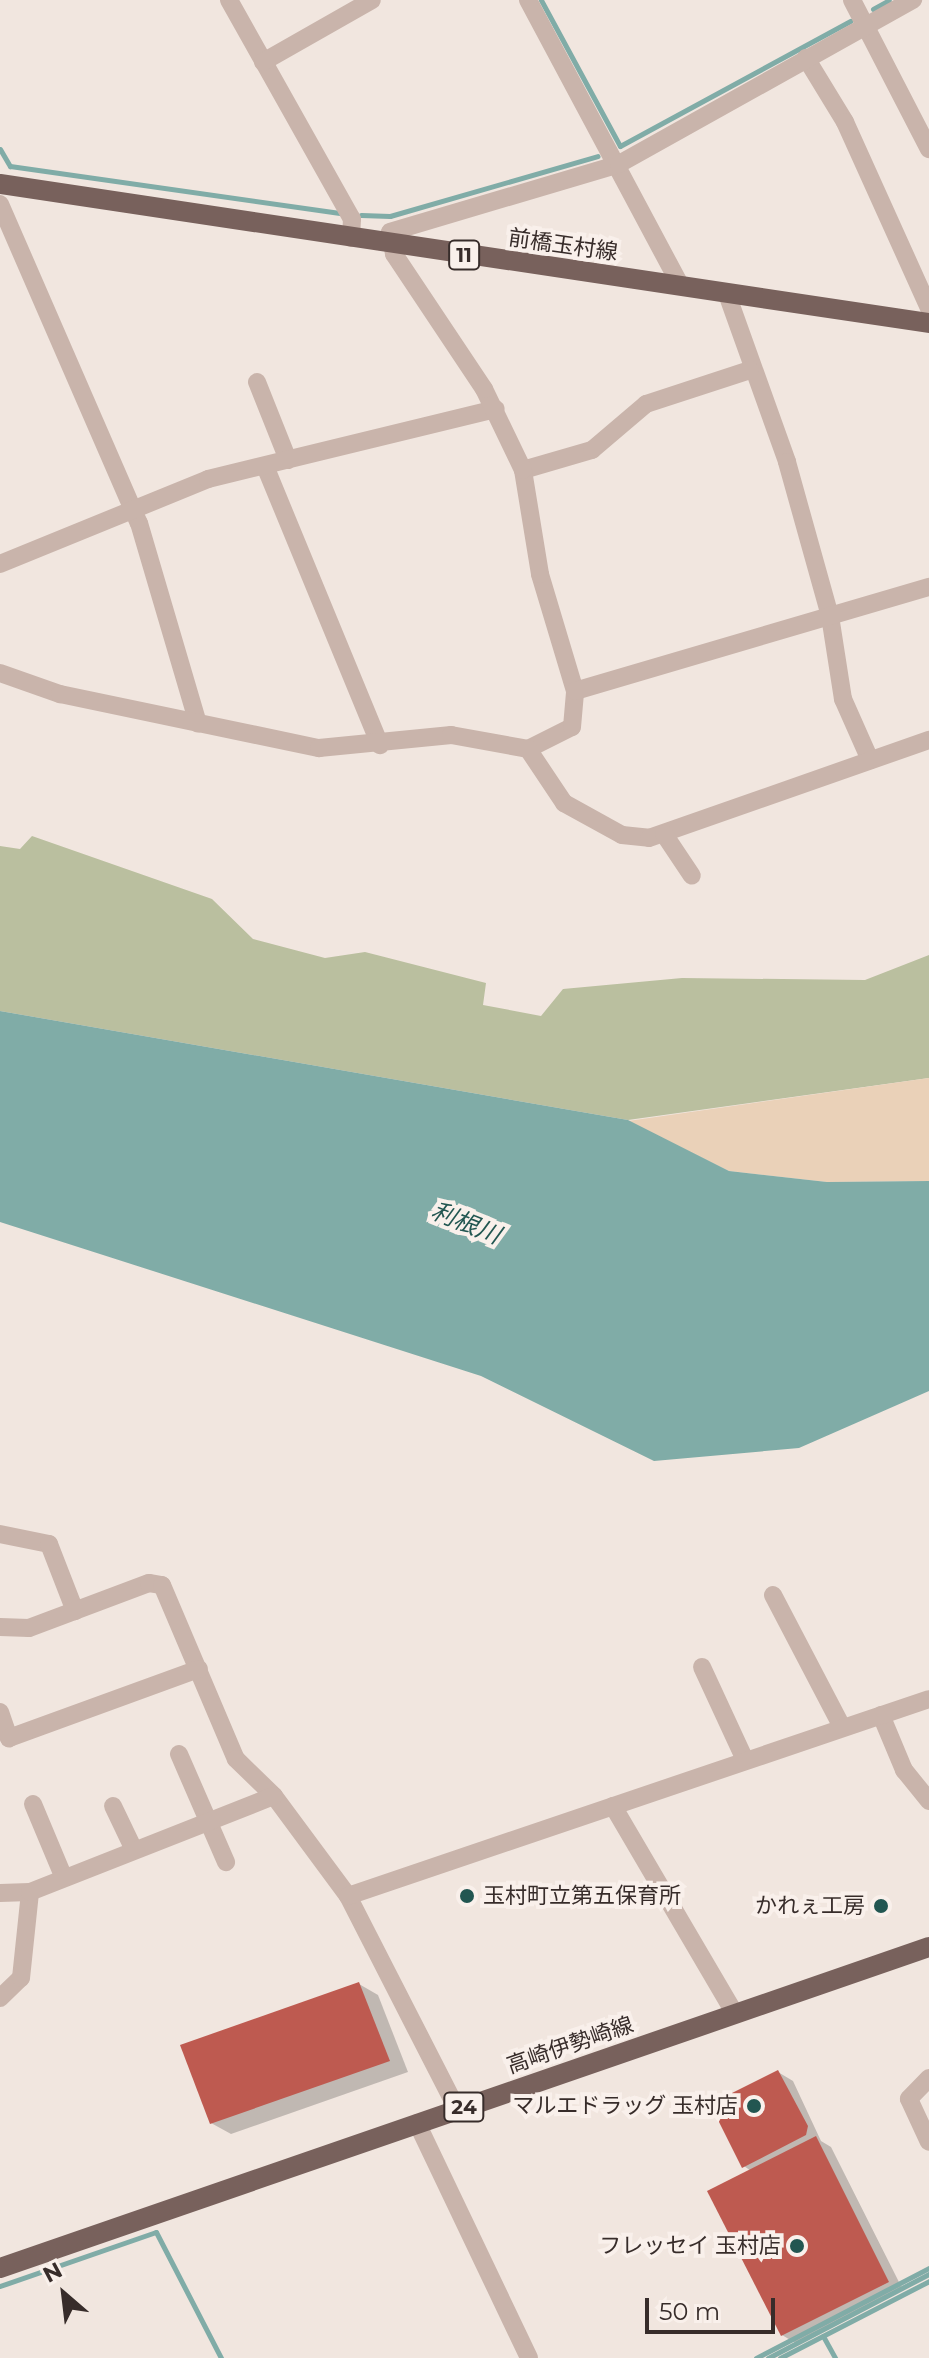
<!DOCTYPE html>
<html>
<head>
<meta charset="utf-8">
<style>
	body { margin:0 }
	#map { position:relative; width:929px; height:2358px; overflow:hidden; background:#f1e6df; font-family:Montserrat,"Noto Sans JP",sans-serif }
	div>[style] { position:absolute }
	.green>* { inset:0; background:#babf9f }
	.sand>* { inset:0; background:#ead1b8 }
	.water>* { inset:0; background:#80aca7 }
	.shadow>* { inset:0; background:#0003 }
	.stream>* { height:5px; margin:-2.5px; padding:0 2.5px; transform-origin:2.5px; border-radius:2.5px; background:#80aca7 }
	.building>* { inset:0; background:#be5a50 }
	.minor>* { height:18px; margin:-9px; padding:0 9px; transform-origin:9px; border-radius:9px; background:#c9b4ab }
	.major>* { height:20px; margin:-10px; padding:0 10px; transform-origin:10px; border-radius:10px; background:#78615c }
	.dots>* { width:22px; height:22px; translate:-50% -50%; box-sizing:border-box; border:4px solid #f9f0eb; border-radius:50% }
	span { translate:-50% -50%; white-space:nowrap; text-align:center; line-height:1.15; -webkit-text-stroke:8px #f9f0eb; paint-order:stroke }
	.shield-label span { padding:2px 6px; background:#f9f0eb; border:2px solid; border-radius:6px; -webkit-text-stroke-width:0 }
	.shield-label { font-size:20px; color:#372c2a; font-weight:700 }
	.street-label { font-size:22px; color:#372c2a }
	.poi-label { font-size:22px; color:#372c2a }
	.left { translate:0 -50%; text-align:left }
	.right { translate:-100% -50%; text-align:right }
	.water-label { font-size:24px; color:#225651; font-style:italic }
	.north { position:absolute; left:24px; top:2254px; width:80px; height:80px; -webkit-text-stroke:6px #f9f0eb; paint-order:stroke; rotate:332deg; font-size:22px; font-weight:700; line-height:32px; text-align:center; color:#372c2a }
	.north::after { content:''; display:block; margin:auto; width:28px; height:36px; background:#372c2a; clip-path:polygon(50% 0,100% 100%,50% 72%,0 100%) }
	.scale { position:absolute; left:645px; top:2298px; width:130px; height:36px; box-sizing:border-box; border:4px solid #372c2a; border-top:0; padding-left:10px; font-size:24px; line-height:28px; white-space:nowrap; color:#372c2a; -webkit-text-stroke:6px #f9f0eb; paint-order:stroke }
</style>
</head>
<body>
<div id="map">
	<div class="green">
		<div style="clip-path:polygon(32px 836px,212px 899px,253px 939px,325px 958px,365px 952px,486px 983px,483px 1005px,541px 1016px,563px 989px,682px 978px,865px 980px,929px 955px,929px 1078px,628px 1120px,0 1011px,0 846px,20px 849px)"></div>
	</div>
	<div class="sand">
		<div style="clip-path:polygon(929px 1078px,929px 1181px,827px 1182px,729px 1171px,628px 1121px)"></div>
	</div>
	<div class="water">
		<div style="clip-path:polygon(0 1011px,628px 1120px,729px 1171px,827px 1182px,929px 1181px,929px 1391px,799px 1448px,654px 1461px,481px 1376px,0 1222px)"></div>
	</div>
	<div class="shadow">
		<div style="clip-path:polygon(359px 1984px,378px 1995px,408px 2072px,231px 2134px,211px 2123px)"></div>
		<div style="clip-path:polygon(778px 2072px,793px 2081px,821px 2141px,831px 2147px,903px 2290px,797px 2344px,782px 2335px,751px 2171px,744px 2166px)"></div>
	</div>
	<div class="stream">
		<div style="left:541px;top:0;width:166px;rotate:61.6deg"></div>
		<div style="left:620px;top:146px;width:262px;rotate:-28.5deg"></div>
		<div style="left:873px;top:9px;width:18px;rotate:-29deg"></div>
		<div style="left:0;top:149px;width:20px;rotate:60deg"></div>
		<div style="left:10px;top:166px;width:333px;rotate:8.1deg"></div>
		<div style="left:361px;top:215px;width:29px;rotate:2deg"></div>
		<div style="left:390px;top:216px;width:216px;rotate:-16.1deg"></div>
		<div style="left:0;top:2286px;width:165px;rotate:-19.1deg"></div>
		<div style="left:156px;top:2232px;width:142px;rotate:62.7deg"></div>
		<div style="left:823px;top:2336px;width:25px;rotate:61deg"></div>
		<div style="left:756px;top:2358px;width:195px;rotate:-27.5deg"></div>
		<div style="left:768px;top:2358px;width:182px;rotate:-27.6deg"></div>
		<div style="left:780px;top:2358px;width:168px;rotate:-27.3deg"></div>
	</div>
	<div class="building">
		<div style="clip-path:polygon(359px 1982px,390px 2061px,210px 2124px,180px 2045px)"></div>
		<div style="clip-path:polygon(778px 2070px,808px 2126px,806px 2135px,742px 2168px,710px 2104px)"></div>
		<div style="clip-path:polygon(816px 2136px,889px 2282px,781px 2336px,707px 2191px)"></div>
	</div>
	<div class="minor">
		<div style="left:229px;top:0;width:251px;rotate:60.7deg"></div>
		<div style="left:352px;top:219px;width:19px;rotate:93deg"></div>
		<div style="left:528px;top:0;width:324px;rotate:61.9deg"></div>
		<div style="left:852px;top:0;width:168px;rotate:62.7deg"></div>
		<div style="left:806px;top:58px;width:75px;rotate:58.6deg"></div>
		<div style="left:845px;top:122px;width:204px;rotate:65.7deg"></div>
		<div style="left:263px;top:62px;width:125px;rotate:-29.6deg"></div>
		<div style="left:0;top:204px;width:348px;rotate:66.5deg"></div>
		<div style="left:139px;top:523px;width:209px;rotate:73.6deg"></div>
		<div style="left:727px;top:294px;width:178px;rotate:70.3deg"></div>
		<div style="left:787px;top:462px;width:160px;rotate:74.4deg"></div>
		<div style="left:830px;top:616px;width:84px;rotate:81.1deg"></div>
		<div style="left:843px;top:699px;width:67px;rotate:66.1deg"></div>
		<div style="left:257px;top:382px;width:84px;rotate:68.3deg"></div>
		<div style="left:265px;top:466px;width:302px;rotate:67.6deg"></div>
		<div style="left:523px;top:470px;width:72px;rotate:-16.2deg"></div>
		<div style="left:592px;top:450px;width:71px;rotate:-40.4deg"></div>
		<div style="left:646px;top:404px;width:109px;rotate:-18.1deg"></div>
		<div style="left:0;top:564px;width:225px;rotate:-22.2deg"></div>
		<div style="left:208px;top:479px;width:296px;rotate:-13.7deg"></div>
		<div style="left:0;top:673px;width:64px;rotate:19.3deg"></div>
		<div style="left:60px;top:694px;width:265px;rotate:11.8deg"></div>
		<div style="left:319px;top:748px;width:133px;rotate:-5.6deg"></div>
		<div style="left:451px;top:735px;width:78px;rotate:10.3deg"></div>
		<div style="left:528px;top:749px;width:49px;rotate:-26.6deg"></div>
		<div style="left:572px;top:727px;width:36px;rotate:-85deg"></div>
		<div style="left:575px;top:691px;width:122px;rotate:-106.7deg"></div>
		<div style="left:540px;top:574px;width:105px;rotate:-99.3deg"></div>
		<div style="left:523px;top:470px;width:90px;rotate:-115.7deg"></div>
		<div style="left:484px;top:389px;width:162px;rotate:-123.7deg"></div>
		<div style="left:394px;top:254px;width:22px;rotate:-100deg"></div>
		<div style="left:390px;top:232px;width:239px;rotate:-16.5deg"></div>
		<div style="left:619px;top:164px;width:337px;rotate:-29.2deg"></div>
		<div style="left:575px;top:691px;width:369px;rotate:-16.4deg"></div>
		<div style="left:528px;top:749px;width:65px;rotate:56.3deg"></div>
		<div style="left:564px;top:803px;width:66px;rotate:28.9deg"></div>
		<div style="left:622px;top:835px;width:27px;rotate:6deg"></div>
		<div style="left:649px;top:838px;width:297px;rotate:-19.3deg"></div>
		<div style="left:664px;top:834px;width:50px;rotate:56.3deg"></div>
		<div style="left:0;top:1534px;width:50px;rotate:11.5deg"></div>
		<div style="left:49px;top:1544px;width:72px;rotate:68.8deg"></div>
		<div style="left:773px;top:1595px;width:149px;rotate:62.4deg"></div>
		<div style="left:0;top:1627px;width:29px;rotate:2deg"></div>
		<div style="left:29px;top:1628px;width:128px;rotate:-20.6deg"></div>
		<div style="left:149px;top:1583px;width:13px;rotate:9deg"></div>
		<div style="left:162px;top:1585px;width:189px;rotate:67deg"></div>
		<div style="left:236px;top:1759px;width:53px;rotate:44.2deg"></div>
		<div style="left:274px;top:1796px;width:124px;rotate:53.5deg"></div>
		<div style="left:348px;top:1896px;width:239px;rotate:62.9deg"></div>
		<div style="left:702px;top:1667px;width:102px;rotate:65.2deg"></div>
		<div style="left:0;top:1712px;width:28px;rotate:71deg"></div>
		<div style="left:9px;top:1738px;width:202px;rotate:-20deg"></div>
		<div style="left:881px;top:1715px;width:60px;rotate:67.3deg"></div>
		<div style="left:904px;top:1770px;width:40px;rotate:51deg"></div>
		<div style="left:179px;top:1754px;width:118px;rotate:66.5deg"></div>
		<div style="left:33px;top:1804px;width:80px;rotate:67.3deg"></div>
		<div style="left:113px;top:1806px;width:49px;rotate:64.5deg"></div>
		<div style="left:613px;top:1806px;width:241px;rotate:59.6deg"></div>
		<div style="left:0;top:1893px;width:30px;rotate:-2deg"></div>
		<div style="left:348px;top:1896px;width:613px;rotate:-18.73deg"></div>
		<div style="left:0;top:1998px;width:29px;rotate:-44deg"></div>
		<div style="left:21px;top:1978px;width:86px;rotate:-84deg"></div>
		<div style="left:30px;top:1892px;width:262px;rotate:-21.5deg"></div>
		<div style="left:929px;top:2078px;width:29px;rotate:134deg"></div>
		<div style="left:909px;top:2099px;width:47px;rotate:65.1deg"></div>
		<div style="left:417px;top:2123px;width:260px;rotate:64.5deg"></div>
	</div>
	<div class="major">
		<div style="left:0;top:184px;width:939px;rotate:8.51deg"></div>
		<div style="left:0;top:2268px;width:983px;rotate:-19.06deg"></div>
	</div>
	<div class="dots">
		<div style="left:467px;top:1896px;background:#225651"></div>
		<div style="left:881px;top:1906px;background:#225651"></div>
		<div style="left:754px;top:2106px;background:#225651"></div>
		<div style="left:797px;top:2246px;background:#225651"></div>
	</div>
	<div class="shield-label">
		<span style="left:464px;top:255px">11</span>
		<span style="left:464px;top:2107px">24</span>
	</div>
	<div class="street-label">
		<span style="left:563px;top:245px;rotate:8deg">前橋玉村線</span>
		<span style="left:570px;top:2045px;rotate:-19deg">高崎伊勢崎線</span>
	</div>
	<div class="poi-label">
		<span class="left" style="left:483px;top:1896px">玉村町立第五保育所</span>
		<span class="right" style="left:865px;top:1906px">かれぇ工房</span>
		<span class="right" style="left:738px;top:2106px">マルエドラッグ 玉村店</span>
		<span class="right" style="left:781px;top:2246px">フレッセイ 玉村店</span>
	</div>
	<div class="water-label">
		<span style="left:466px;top:1223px;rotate:22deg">利根川</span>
	</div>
	<div class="north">N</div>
	<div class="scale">50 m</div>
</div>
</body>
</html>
